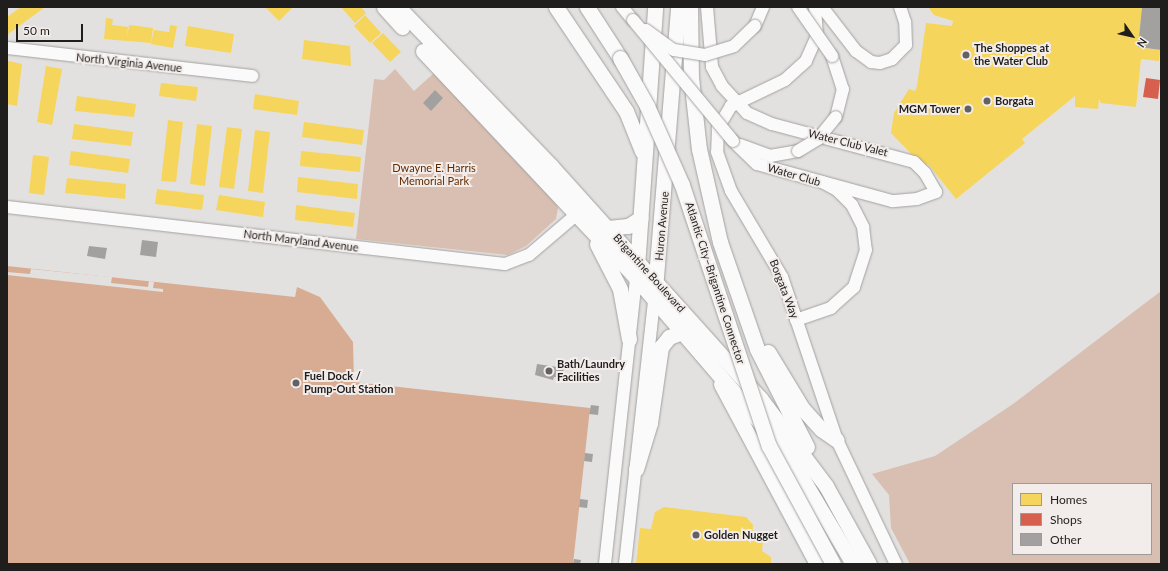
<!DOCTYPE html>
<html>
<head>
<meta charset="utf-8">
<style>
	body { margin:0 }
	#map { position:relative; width:1168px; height:571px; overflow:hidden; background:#e3e1df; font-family:Lato,sans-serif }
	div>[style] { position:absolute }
	.green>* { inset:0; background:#d9bfb1 }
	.water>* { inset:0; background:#d8ac92 }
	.pier>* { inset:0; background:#e3e1df }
	.homes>* { inset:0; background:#f6d55c }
	.shops>* { inset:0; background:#d6604d }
	.building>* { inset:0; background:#a3a19f }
	.roads { filter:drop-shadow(0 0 1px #a3a1a0) drop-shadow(0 0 1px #a3a1a0) }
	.minor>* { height:12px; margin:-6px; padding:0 6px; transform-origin:6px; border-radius:6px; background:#fbfafa }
	.major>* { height:15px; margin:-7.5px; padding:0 7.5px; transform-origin:7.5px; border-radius:7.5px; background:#fbfafa }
	.bridges { filter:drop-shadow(0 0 1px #a3a1a0) drop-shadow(0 0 1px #a3a1a0) }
	.minor-bridge>* { height:12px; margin:-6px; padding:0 6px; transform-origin:6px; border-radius:6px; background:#fbfafa }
	.major-bridge>* { height:15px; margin:-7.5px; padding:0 7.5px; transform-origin:7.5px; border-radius:7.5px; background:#fbfafa }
	.dots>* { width:11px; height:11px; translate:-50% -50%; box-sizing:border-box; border:2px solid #f2edea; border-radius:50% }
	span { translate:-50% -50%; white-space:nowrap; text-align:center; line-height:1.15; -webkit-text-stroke:4px #f2edea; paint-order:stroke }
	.poi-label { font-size:11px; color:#201e1d; font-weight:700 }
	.left { translate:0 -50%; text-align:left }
	.right { translate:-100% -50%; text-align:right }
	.street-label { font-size:11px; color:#201e1d }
	.park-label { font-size:11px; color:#632a00 }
	.frame { position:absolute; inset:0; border:8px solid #201e1d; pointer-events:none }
	.legend { position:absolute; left:1012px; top:483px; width:140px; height:72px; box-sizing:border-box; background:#f2edea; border:1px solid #9e9a98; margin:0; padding:5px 7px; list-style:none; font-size:12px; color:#201e1d }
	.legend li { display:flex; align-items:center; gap:8px; height:20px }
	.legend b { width:20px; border:1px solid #9e9a98 }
	.north { position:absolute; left:1112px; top:16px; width:40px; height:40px; -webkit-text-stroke:3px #f2edea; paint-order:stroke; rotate:124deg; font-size:11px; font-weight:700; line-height:16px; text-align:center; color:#201e1d }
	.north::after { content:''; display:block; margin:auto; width:14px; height:18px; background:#201e1d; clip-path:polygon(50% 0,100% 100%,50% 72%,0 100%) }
	.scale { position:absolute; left:16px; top:24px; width:67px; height:18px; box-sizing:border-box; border:2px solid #201e1d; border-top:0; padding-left:5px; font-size:12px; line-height:14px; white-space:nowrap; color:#201e1d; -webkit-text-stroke:3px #f2edea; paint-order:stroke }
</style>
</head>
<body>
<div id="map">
	<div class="green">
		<div style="clip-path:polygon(395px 69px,414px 91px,434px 73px,555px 202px,558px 208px,556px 219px,526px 246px,508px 255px,356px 239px,374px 79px,384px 80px)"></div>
		<div style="clip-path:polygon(evenodd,1161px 291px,1161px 564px,910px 564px,891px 528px,889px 495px,872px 474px,935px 456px,1013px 404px,1161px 291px,1013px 484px,1151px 484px,1151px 554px,1013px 554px,1013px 484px)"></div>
	</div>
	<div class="water">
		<div style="clip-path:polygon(7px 266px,295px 297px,297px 287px,320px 297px,353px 342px,354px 382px,590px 408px,573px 564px,7px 564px)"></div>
	</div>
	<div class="pier">
		<div style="clip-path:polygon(31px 269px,112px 277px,111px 283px,148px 287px,149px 281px,154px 282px,153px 288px,163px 289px,163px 292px,7px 275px,7px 272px,30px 274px)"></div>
	</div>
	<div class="homes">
		<div style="clip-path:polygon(21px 7px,45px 7px,7px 35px,7px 17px)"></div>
		<div style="clip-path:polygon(265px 7px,293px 7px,279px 21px)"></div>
		<div style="clip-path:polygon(341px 7px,361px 7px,366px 13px,355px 23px)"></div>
		<div style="clip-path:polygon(928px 7px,1142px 7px,1138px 47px,1160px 50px,1159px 61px,1141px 59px,1136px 107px,1101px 103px,1099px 99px,1098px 109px,1075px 107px,1075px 96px,1022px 139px,1025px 143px,956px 199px,928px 164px,924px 167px,891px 133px,894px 113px,909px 89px,915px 91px,917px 86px,926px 23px,952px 26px,953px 21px,934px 15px)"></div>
		<div style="clip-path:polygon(365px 15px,381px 33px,370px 43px,354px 26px)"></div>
		<div style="clip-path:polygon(106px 18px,113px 19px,112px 25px,128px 27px,127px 38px,129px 25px,153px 28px,151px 43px,104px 39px)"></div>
		<div style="clip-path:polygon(170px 25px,177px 26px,173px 48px,151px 44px,154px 30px,169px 32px)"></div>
		<div style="clip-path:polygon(188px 26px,234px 34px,231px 53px,185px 46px)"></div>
		<div style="clip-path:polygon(383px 33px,401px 52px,390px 62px,372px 43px)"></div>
		<div style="clip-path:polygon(304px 40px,350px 46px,351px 66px,302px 59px)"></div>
		<div style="clip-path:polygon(8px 61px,22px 64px,17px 106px,7px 104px)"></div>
		<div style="clip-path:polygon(46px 66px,62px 69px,52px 125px,37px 122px)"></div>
		<div style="clip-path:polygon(161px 83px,198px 87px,196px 101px,159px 96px)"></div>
		<div style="clip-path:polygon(255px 94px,299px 101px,297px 115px,253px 109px)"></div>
		<div style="clip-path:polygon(77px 96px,136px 104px,134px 117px,75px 111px)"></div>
		<div style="clip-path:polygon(168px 120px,183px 122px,176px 182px,161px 181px)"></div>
		<div style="clip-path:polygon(304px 122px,364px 130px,362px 145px,302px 137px)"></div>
		<div style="clip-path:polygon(74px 124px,133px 132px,131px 146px,72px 139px)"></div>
		<div style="clip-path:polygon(197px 124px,212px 126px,205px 186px,190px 184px)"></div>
		<div style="clip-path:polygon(227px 127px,242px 129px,234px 189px,219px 187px)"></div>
		<div style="clip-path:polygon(255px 130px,270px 132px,263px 193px,248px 191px)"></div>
		<div style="clip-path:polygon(71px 151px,130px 159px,128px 173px,69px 165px)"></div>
		<div style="clip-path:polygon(301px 151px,361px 157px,360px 172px,300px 166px)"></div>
		<div style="clip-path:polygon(33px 155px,49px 157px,44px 195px,29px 193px)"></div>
		<div style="clip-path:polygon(298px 177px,358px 184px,357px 199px,297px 192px)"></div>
		<div style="clip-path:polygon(67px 178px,126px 184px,125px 199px,65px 193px)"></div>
		<div style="clip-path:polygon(157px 189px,204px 195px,202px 210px,155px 204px)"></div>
		<div style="clip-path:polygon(219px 195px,265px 202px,263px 217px,216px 210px)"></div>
		<div style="clip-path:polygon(296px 205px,355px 213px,353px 227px,295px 220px)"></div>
		<div style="clip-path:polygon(664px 507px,746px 517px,753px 525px,752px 541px,763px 542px,762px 551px,771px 557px,771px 564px,636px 564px,640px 528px,651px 529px,655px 512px)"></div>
	</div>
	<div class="shops">
		<div style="clip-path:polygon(1146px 78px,1160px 80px,1158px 99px,1143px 97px)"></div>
	</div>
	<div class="building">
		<div style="clip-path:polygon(1142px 7px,1161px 7px,1161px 50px,1138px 47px)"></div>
		<div style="clip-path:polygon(435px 90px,443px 98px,431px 111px,423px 103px)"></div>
		<div style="clip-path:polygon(142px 240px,158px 242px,156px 257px,140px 255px)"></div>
		<div style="clip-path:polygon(89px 246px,107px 248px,105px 259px,87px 256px)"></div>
		<div style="clip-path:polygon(537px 364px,564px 368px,562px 378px,554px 377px,553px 380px,535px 375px)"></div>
		<div style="clip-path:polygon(293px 377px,301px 379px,299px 389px,292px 388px)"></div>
		<div style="clip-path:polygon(591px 405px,599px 406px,598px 415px,589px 414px)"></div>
		<div style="clip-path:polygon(585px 453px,593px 454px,592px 462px,584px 461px)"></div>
		<div style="clip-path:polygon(580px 499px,588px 500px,587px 508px,579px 507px)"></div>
		<div style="clip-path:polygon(574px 559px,581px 560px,580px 564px,573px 564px)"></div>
	</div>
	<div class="roads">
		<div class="minor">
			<div style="left:622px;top:7px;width:17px;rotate:50deg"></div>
			<div style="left:707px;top:7px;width:60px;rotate:85.2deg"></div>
			<div style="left:712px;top:67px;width:21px;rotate:62deg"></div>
			<div style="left:722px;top:86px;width:37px;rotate:47deg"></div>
			<div style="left:747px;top:113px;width:27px;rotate:24deg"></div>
			<div style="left:772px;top:124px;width:147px;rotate:15deg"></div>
			<div style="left:914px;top:162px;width:16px;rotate:45deg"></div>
			<div style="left:925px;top:173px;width:22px;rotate:60deg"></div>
			<div style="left:936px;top:192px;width:20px;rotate:160deg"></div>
			<div style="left:917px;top:199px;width:25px;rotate:175deg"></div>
			<div style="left:892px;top:201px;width:73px;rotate:-164.8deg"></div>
			<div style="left:815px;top:7px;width:29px;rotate:86deg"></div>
			<div style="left:817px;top:36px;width:27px;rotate:114deg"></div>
			<div style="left:806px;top:61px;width:28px;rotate:138deg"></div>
			<div style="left:785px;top:80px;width:60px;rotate:154.3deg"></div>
			<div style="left:731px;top:106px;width:26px;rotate:121deg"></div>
			<div style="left:718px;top:128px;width:24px;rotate:92deg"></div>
			<div style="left:717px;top:152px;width:41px;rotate:70.3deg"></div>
			<div style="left:731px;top:191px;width:100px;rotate:59.3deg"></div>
			<div style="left:782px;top:277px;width:172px;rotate:71.4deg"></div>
			<div style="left:837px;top:440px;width:137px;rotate:64.6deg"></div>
			<div style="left:822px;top:7px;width:56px;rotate:52.3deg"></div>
			<div style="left:856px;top:51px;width:19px;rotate:36deg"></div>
			<div style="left:871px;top:62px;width:9px;rotate:6deg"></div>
			<div style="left:880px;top:63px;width:13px;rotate:-18deg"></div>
			<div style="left:892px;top:59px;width:20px;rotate:-45deg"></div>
			<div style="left:906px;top:45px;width:23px;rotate:-92deg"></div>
			<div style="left:905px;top:22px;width:16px;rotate:-108deg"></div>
			<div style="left:755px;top:26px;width:21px;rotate:-67deg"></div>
			<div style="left:7px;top:48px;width:247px;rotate:6.5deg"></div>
			<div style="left:832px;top:56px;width:35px;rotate:72deg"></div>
			<div style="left:843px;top:89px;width:29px;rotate:104deg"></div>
			<div style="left:733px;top:141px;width:33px;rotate:44deg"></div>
			<div style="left:757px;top:164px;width:67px;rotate:15.5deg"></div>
			<div style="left:822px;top:182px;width:17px;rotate:28deg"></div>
			<div style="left:837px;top:190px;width:21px;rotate:45deg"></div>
			<div style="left:852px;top:205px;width:25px;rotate:63deg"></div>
			<div style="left:863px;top:227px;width:23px;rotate:83deg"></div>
			<div style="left:866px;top:250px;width:39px;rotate:108deg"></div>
			<div style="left:854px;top:287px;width:31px;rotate:138deg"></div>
			<div style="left:831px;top:308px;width:37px;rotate:161deg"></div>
			<div style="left:740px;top:145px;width:32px;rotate:20deg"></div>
			<div style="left:770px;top:156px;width:28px;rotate:-10deg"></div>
			<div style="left:7px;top:207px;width:501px;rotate:6.53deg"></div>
			<div style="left:505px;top:264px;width:26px;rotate:-21deg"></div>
			<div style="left:529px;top:255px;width:63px;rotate:-40.5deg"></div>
			<div style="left:605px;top:564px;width:288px;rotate:-83.8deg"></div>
			<div style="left:625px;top:564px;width:266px;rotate:-83.7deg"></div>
		</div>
		<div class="major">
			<div style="left:384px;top:7px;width:27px;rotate:48deg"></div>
			<div style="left:398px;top:7px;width:221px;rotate:46.1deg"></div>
			<div style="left:551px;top:166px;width:312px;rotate:48deg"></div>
			<div style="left:760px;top:398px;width:110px;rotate:53.1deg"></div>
			<div style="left:826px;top:486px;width:89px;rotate:61.1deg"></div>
			<div style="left:556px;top:7px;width:125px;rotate:56.1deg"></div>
			<div style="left:626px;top:111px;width:43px;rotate:68.2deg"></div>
			<div style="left:587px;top:7px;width:61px;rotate:57.1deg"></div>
			<div style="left:690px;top:7px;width:70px;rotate:89.2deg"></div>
			<div style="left:691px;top:77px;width:72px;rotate:83.7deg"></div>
			<div style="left:699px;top:149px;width:95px;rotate:77.3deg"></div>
			<div style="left:720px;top:242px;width:113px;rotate:70.9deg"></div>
			<div style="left:757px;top:349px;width:110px;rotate:63deg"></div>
			<div style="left:423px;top:51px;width:311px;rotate:46.8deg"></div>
			<div style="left:636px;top:278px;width:201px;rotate:49.4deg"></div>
			<div style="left:767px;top:431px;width:59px;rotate:53.3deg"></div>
			<div style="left:802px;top:478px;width:100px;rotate:59.3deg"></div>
			<div style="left:608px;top:228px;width:20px;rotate:-6deg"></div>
			<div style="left:628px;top:226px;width:15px;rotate:-32deg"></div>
			<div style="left:597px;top:244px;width:51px;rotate:62.9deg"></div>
			<div style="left:620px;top:289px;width:51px;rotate:79.8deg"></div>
			<div style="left:637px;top:267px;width:261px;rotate:-86deg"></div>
			<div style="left:655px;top:289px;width:283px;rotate:-85.3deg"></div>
			<div style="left:768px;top:352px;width:66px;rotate:58.7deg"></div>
			<div style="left:802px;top:408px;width:28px;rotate:48deg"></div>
			<div style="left:821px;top:429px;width:19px;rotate:35deg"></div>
			<div style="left:721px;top:384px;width:204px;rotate:61.9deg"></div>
			<div style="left:636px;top:469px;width:48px;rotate:-73.1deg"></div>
			<div style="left:650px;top:423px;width:77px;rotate:-81.8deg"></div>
			<div style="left:661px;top:347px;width:13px;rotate:-51deg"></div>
			<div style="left:669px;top:337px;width:14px;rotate:-21deg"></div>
		</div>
	</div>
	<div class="bridges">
		<div class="minor-bridge">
			<div style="left:798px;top:7px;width:60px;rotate:55.2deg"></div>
			<div style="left:633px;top:20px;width:157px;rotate:50.4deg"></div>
			<div style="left:646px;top:30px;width:34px;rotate:36deg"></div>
			<div style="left:674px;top:50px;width:31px;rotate:9deg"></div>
			<div style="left:705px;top:55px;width:30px;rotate:-17deg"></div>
			<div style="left:734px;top:46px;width:29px;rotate:-44deg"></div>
			<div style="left:798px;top:151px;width:23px;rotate:-31deg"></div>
			<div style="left:818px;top:139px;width:28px;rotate:-51deg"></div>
		</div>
		<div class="major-bridge">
			<div style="left:620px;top:58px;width:55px;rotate:60.6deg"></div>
			<div style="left:647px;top:106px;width:86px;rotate:66.1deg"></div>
			<div style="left:682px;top:185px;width:275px;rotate:71.6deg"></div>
			<div style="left:769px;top:446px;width:134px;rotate:61.5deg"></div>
		</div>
	</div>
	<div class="dots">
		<div style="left:966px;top:55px;background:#646261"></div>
		<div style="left:987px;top:101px;background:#646261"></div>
		<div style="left:968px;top:109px;background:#646261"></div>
		<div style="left:549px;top:371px;background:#646261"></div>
		<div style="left:296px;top:383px;background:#646261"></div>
		<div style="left:696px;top:535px;background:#646261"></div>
	</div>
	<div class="poi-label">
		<span class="left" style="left:974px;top:55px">The Shoppes at<br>the Water Club</span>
		<span class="left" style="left:995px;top:101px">Borgata</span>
		<span class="right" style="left:960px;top:109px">MGM Tower</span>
		<span class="left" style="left:557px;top:371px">Bath/Laundry<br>Facilities</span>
		<span class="left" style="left:304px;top:383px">Fuel Dock /<br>Pump-Out Station</span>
		<span class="left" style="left:704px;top:535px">Golden Nugget</span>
	</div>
	<div class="street-label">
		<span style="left:129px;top:63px;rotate:6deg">North Virginia Avenue</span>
		<span style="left:848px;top:143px;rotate:14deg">Water Club Valet</span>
		<span style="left:794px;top:175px;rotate:16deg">Water Club</span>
		<span style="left:662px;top:226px;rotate:-85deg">Huron Avenue</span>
		<span style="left:301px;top:241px;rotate:7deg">North Maryland Avenue</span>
		<span style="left:649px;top:273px;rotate:48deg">Brigantine Boulevard</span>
		<span style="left:715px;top:283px;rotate:72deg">Atlantic City–Brigantine Connector</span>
		<span style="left:784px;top:289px;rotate:69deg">Borgata Way</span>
	</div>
	<div class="park-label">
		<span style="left:434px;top:175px">Dwayne E. Harris<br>Memorial Park</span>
	</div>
	<div class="frame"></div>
	<ul class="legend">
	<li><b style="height:11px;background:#f6d55c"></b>Homes</li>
	<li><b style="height:11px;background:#d6604d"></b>Shops</li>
	<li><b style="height:11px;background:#a3a19f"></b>Other</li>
	</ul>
	<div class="north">N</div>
	<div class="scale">50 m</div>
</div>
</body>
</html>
